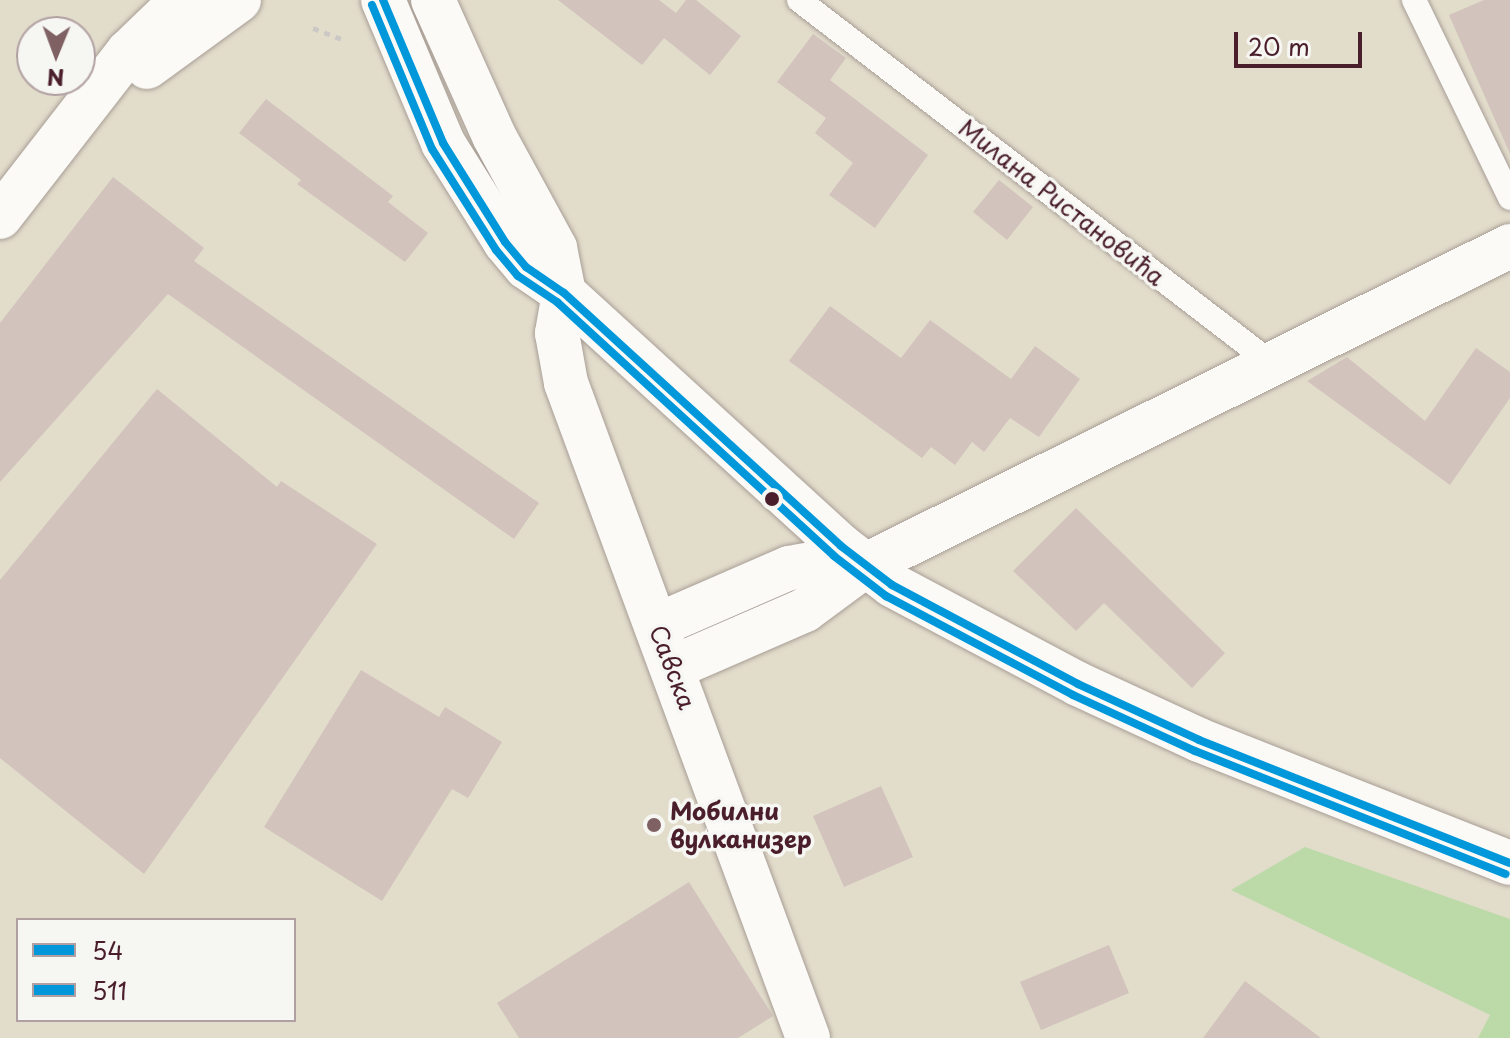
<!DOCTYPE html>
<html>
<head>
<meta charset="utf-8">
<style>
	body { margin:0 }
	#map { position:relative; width:1510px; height:1038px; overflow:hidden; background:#e2dccb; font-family:"Playpen Sans",sans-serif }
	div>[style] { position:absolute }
	.green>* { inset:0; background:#bcdaa8 }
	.building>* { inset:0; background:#d2c4bc }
	.path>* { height:5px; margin-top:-2.5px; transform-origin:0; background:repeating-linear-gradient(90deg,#ccc8c5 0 6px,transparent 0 12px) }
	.roads { filter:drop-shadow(0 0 2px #a89e96) drop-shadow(0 0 2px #a89e96) }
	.service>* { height:24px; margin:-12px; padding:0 12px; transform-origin:12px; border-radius:12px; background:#fbfaf7 }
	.minor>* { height:44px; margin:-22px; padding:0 22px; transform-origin:22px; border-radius:22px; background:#fbfaf7 }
	.secondary>* { height:44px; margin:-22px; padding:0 22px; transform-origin:22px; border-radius:22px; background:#fbfaf7 }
	.bus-1>* { height:8px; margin:-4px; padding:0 4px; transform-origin:4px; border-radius:4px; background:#0098da }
	.bus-2>* { height:8px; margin:-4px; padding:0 4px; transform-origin:4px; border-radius:4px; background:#0098da }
	.dots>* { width:22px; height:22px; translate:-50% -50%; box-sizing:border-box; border:4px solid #f6f6f2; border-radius:50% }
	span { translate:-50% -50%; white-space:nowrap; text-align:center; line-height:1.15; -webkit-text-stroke:7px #f6f6f2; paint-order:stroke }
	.street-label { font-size:24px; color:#4a1f2b }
	.poi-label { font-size:24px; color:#4a1f2b; font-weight:700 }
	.left { translate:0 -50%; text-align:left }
	.legend { position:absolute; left:16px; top:918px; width:280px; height:104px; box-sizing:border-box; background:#f6f6f2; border:2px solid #b1a0a2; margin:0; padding:10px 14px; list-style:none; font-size:24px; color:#4a1f2b }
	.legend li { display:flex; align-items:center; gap:16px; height:40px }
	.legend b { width:40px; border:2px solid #b1a0a2 }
	.north { position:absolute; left:16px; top:16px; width:80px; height:80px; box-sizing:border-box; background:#f6f6f2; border:2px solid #b1a0a2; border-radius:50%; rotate:181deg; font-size:22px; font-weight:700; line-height:32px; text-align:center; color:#4a1f2b }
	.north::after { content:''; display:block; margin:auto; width:28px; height:36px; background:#7f6163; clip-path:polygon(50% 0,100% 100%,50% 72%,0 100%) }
	.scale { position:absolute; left:1234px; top:32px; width:128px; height:36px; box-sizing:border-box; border:4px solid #4a1f2b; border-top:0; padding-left:10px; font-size:24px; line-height:28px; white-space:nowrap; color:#4a1f2b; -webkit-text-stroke:6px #f6f6f2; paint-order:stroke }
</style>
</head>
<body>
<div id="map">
	<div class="green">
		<div style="clip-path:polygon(1305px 847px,1510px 919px,1510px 1038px,1478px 1038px,1490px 1015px,1231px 890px)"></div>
	</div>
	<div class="building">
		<div style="clip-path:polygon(558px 0,659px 0,676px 13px,686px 0,696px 0,741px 36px,710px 75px,664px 38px,642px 65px)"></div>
		<div style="clip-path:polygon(1484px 0,1510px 0,1510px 154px,1449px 15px)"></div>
		<div style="clip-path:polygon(813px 34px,846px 58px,830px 80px,928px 155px,875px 228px,829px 195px,853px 163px,815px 133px,826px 118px,777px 82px)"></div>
		<div style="clip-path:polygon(266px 99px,393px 196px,388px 202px,428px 233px,405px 262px,297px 184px,301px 180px,239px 133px)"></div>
		<div style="clip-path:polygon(113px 177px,204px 248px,194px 261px,539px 503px,514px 539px,168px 294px,0 482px,0 323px)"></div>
		<div style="clip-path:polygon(999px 180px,1033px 207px,1007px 240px,973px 212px)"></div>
		<div style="clip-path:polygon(830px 306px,901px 358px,930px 320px,1011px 379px,1035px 346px,1080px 379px,1039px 437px,1010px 418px,984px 452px,972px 442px,955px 465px,931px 447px,922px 458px,789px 361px)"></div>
		<div style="clip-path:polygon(1476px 348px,1510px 372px,1510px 398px,1450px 485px,1307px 381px,1347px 357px,1425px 421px)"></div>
		<div style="clip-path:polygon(157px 389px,277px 487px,281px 481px,377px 544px,144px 874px,0 758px,0 580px)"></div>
		<div style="clip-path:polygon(1076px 508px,1225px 653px,1192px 688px,1104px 603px,1076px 631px,1013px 571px)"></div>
		<div style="clip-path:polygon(361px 670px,439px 717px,445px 707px,502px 742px,468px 798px,452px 789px,382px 901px,264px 827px)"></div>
		<div style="clip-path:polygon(881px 786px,913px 857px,844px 887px,813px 816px)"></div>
		<div style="clip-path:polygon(689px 882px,773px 1016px,738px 1038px,519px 1038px,497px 1003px)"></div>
		<div style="clip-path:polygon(1109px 945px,1129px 993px,1041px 1030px,1020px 982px)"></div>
		<div style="clip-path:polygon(1245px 981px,1321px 1038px,1203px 1038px)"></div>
	</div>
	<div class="path">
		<div style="left:313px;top:28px;width:30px;rotate:21deg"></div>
	</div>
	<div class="roads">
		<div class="service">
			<div style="left:799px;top:0;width:594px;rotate:37.55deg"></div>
			<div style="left:1414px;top:0;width:220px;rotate:64.1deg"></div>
		</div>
		<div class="minor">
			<div style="left:564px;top:293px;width:41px;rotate:99.9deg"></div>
			<div style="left:557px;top:333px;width:51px;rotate:79.8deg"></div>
			<div style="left:566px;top:383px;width:698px;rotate:69.72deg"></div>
			<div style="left:658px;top:625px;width:143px;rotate:-23.5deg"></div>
			<div style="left:789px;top:568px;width:35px;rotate:-10deg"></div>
			<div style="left:823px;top:562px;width:43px;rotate:4deg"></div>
			<div style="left:674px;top:667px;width:143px;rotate:-23.5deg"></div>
			<div style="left:805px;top:610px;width:76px;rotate:-36.4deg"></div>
			<div style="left:866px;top:565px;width:719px;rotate:-26.35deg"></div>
		</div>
		<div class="secondary">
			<div style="left:383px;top:0;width:155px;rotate:67.2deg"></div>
			<div style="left:443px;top:143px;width:117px;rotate:57.9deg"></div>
			<div style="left:505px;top:242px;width:33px;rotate:50deg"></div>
			<div style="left:526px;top:267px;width:46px;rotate:34.4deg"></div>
			<div style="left:564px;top:293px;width:375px;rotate:42.4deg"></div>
			<div style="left:841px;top:546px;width:64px;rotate:37.4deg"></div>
			<div style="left:892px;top:585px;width:211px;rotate:28deg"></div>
			<div style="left:1078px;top:684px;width:133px;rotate:24.8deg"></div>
			<div style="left:1199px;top:740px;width:334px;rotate:21.6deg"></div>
			<div style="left:433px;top:0;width:149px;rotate:65.8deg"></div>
			<div style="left:494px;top:136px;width:128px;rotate:61.4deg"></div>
			<div style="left:555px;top:248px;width:46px;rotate:78.7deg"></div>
			<div style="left:147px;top:67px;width:114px;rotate:-36.1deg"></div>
			<div style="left:0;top:217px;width:209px;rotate:-52.2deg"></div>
			<div style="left:128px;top:52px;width:75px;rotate:-43.9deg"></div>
		</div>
	</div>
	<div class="bus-1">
		<div style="left:383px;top:0;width:155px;rotate:67.2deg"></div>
		<div style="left:443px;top:143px;width:117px;rotate:57.9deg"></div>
		<div style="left:505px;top:242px;width:33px;rotate:50deg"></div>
		<div style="left:526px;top:267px;width:46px;rotate:34.4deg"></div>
		<div style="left:564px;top:293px;width:375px;rotate:42.4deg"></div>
		<div style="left:841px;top:546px;width:64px;rotate:37.4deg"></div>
		<div style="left:892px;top:585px;width:211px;rotate:28deg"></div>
		<div style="left:1078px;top:684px;width:133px;rotate:24.8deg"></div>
		<div style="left:1199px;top:740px;width:334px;rotate:21.6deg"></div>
	</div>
	<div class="bus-2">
		<div style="left:372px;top:5px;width:156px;rotate:67.4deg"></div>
		<div style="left:432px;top:149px;width:120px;rotate:57.6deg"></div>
		<div style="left:496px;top:250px;width:34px;rotate:50deg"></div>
		<div style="left:518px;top:276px;width:47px;rotate:33.7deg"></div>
		<div style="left:557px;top:302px;width:376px;rotate:42.5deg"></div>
		<div style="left:834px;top:556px;width:66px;rotate:37.6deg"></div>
		<div style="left:886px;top:596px;width:212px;rotate:27.9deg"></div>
		<div style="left:1073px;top:695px;width:134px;rotate:24.7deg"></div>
		<div style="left:1195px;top:751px;width:334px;rotate:21.6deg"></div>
	</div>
	<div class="dots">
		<div style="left:772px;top:499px;background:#4a1f2b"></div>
		<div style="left:654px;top:825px;background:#7f6163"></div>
	</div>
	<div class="street-label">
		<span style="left:1062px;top:202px;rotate:38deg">Милана Ристановића</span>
		<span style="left:673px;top:667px;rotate:69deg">Савска</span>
	</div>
	<div class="poi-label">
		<span class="left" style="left:670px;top:825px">Мобилни<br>вулканизер</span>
	</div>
	<ul class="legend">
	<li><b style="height:10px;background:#0098da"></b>54</li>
	<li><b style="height:10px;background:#0098da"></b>511</li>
	</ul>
	<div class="north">N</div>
	<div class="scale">20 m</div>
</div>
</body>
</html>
